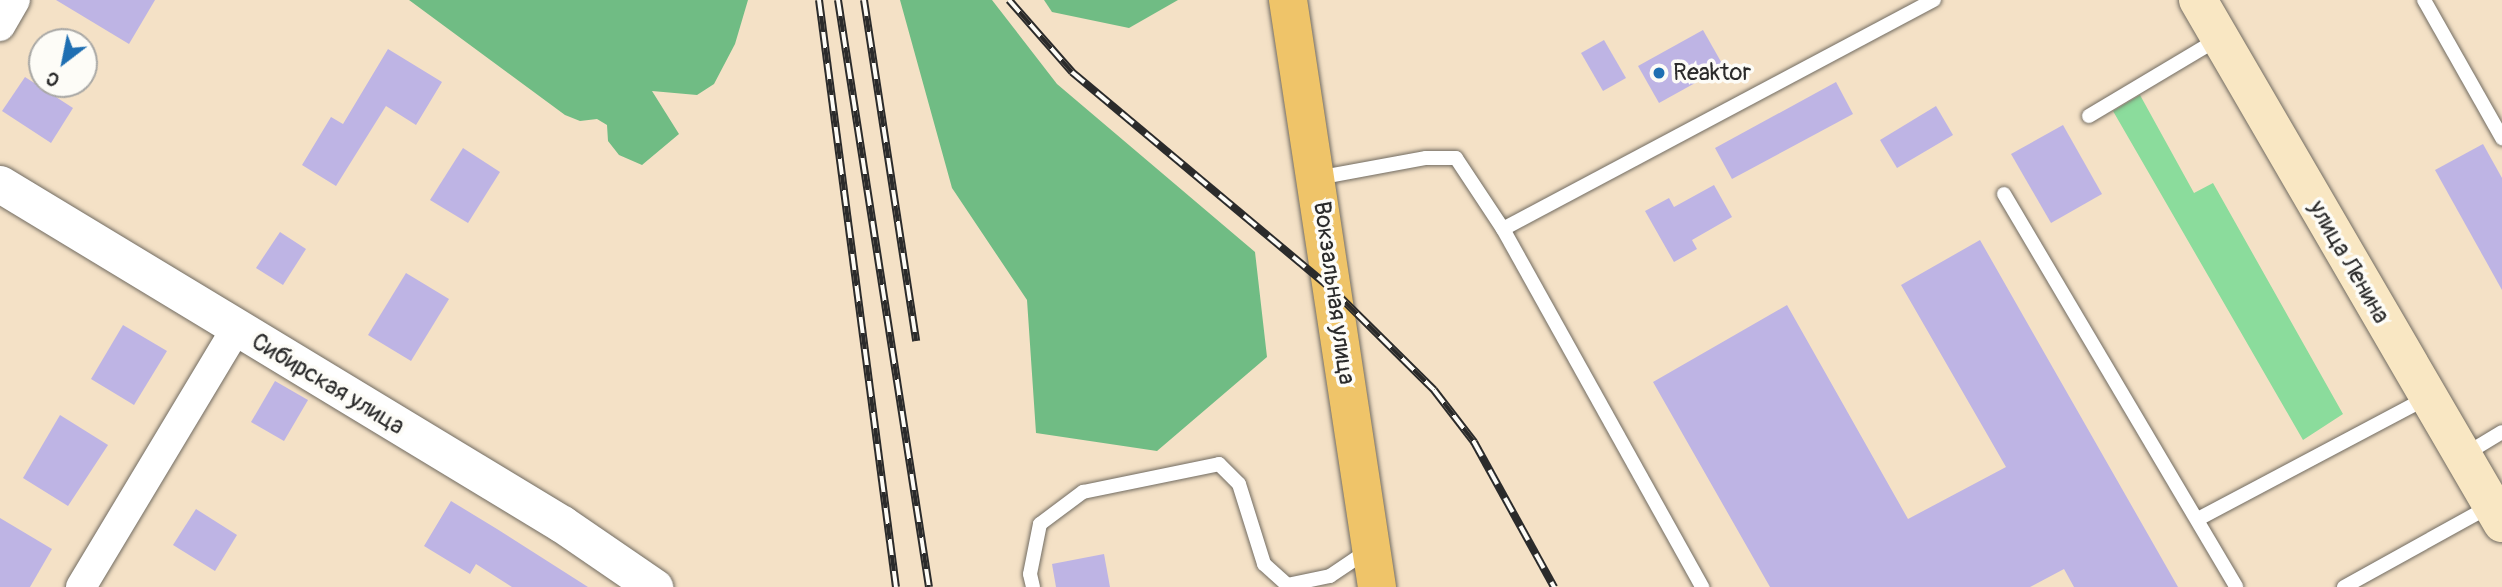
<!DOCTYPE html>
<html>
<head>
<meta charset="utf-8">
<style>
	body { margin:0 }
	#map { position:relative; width:2502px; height:587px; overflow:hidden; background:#f4e1c6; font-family:Pangolin,sans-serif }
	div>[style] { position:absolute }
	.green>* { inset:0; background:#8bdc9c }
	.forest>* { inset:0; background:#70bc84 }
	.building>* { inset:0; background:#beb4e4 }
	.roads { filter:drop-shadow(0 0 2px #716b61) drop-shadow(0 0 2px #716b61) }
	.service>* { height:14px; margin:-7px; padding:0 7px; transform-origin:7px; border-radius:7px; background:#fff }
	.minor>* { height:30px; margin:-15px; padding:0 15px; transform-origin:15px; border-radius:15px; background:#fff }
	.tertiary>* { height:37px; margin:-18.5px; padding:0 18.5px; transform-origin:18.5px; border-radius:18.5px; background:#fff }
	.secondary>* { height:38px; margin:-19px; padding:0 19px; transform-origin:19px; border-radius:19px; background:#f9e7c3 }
	.trunk>* { height:38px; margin:-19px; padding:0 19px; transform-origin:19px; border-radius:19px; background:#efc469 }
	.rail>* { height:8px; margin-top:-4px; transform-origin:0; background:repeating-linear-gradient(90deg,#fdfcf7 0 16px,#2b2b2b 0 32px); box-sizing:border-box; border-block:2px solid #2b2b2b }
	.dots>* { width:19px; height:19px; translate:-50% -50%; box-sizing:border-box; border:4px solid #fdfcf7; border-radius:50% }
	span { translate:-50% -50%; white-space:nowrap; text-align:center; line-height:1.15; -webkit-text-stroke:7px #fdfcf7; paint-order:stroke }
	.poi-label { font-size:24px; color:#2b2b2b }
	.left { translate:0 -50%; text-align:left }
	.street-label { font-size:24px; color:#2b2b2b }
	.north { position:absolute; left:28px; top:28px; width:70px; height:70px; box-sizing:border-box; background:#fdfcf7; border:2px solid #a9a8a5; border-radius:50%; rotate:212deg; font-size:19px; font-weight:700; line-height:28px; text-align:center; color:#2b2b2b }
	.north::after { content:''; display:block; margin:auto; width:24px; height:32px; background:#1f6fb2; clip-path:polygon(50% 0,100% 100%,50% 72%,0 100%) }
</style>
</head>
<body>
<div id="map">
	<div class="green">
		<div style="clip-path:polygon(2140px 95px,2194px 193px,2213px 183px,2343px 414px,2303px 440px,2113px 111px)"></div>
	</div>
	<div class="forest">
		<div style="clip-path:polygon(409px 0,748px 0,735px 44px,714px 84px,697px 95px,652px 91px,679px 134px,642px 165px,619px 155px,608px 141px,607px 125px,597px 119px,580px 121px,565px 115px)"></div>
		<div style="clip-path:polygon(900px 0,992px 0,1057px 84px,1255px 252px,1267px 357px,1157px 451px,1036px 433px,1027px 300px,952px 188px)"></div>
		<div style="clip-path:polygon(1044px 0,1178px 0,1129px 28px,1052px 12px)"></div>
	</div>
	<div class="building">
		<div style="clip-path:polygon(56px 0,155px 0,129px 44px)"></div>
		<div style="clip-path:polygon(1703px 30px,1724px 67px,1659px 103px,1638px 66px)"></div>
		<div style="clip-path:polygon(1604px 40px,1626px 78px,1603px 91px,1581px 53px)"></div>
		<div style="clip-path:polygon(388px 49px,442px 82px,416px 125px,386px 106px,336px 186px,302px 165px,331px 117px,343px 124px)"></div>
		<div style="clip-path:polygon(25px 77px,73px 108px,51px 143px,2px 111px)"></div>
		<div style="clip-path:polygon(1836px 82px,1853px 114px,1732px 179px,1715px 148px)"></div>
		<div style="clip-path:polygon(1936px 106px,1953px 135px,1897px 168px,1880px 140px)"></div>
		<div style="clip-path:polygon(2063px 125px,2102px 194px,2051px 223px,2011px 154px)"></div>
		<div style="clip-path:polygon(2483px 144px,2502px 178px,2502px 290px,2435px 170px)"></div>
		<div style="clip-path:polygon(463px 148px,500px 172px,468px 223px,430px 200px)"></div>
		<div style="clip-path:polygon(1714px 185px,1732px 217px,1692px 240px,1697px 249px,1674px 262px,1645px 211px,1669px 198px,1674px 207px)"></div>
		<div style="clip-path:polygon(280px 232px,306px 249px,283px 285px,256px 268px)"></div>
		<div style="clip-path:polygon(1980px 240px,2178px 587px,2074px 587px,2064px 569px,2030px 587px,1770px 587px,1653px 382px,1787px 305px,1908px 519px,2006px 467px,1901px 285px)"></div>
		<div style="clip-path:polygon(406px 273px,449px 299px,411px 361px,368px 335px)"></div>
		<div style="clip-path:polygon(123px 325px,167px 351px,134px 405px,91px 379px)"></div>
		<div style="clip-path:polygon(275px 381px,308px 400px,284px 441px,251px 422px)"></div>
		<div style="clip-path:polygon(60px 415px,108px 445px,68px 506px,23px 478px)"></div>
		<div style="clip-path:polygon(451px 501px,497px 529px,588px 587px,512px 587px,476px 564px,470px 574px,424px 546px)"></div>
		<div style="clip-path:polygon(196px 509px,237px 535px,215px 571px,173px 545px)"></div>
		<div style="clip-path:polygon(0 518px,52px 549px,30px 587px,0 587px)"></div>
		<div style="clip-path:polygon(1104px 554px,1110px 587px,1056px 587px,1052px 564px)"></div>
	</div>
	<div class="roads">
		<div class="service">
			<div style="left:2424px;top:0;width:159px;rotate:60.5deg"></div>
			<div style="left:2089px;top:116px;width:150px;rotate:-30.8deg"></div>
			<div style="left:1317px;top:178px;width:111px;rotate:-10.4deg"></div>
			<div style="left:1426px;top:158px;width:30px"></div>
			<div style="left:1456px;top:158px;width:85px;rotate:56.5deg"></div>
			<div style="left:1503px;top:229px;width:410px;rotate:60.9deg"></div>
			<div style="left:2004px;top:194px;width:456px;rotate:59.4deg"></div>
			<div style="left:1503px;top:229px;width:488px;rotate:-28deg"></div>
			<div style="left:2464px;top:455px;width:44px;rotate:-31.2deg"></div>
			<div style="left:2198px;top:519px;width:259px;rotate:-27.9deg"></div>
			<div style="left:1033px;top:587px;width:13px;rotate:-103deg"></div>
			<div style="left:1030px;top:574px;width:51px;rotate:-78.7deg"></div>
			<div style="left:1040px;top:524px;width:54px;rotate:-36.7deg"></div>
			<div style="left:1083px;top:492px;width:139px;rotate:-11.6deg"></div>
			<div style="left:1219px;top:464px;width:28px;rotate:45deg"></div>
			<div style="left:1239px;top:484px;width:84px;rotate:72.6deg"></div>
			<div style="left:1264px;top:564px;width:31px;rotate:42deg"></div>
			<div style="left:1287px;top:585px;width:44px;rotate:-11.8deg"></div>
			<div style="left:1330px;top:576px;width:45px;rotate:-34deg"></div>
			<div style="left:2344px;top:587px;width:167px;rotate:-29deg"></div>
		</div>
		<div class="minor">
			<div style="left:0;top:26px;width:30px;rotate:-60deg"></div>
			<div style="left:81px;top:587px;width:301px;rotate:-59deg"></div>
		</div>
		<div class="tertiary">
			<div style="left:0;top:184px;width:657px;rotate:31.17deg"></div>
			<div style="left:562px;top:524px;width:112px;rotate:34.4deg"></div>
		</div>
		<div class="secondary">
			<div style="left:2198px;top:0;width:605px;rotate:59.83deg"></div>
		</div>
		<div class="trunk">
			<div style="left:1288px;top:0;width:594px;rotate:81.38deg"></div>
		</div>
	</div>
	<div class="rail">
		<div style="left:819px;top:0;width:592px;rotate:82.53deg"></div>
		<div style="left:838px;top:0;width:594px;rotate:81.19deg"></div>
		<div style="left:864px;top:0;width:345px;rotate:81.3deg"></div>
		<div style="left:1009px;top:0;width:96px;rotate:48.8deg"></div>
		<div style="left:1072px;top:72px;width:341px;rotate:39.9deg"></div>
		<div style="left:1334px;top:291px;width:141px;rotate:44.7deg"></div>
		<div style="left:1434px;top:390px;width:66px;rotate:52.4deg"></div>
		<div style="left:1474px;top:442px;width:166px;rotate:61.1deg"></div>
	</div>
	<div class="dots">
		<div style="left:1659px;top:73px;background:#1f6fb2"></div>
	</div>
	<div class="poi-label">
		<span class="left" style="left:1673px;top:73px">Reaktor</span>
	</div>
	<div class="street-label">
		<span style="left:2349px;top:262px;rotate:60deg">улица Ленина</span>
		<span style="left:1334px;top:293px;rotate:82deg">Вокзальная улица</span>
		<span style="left:328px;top:384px;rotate:31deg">Сибирская улица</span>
	</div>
	<div class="north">С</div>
</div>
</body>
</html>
